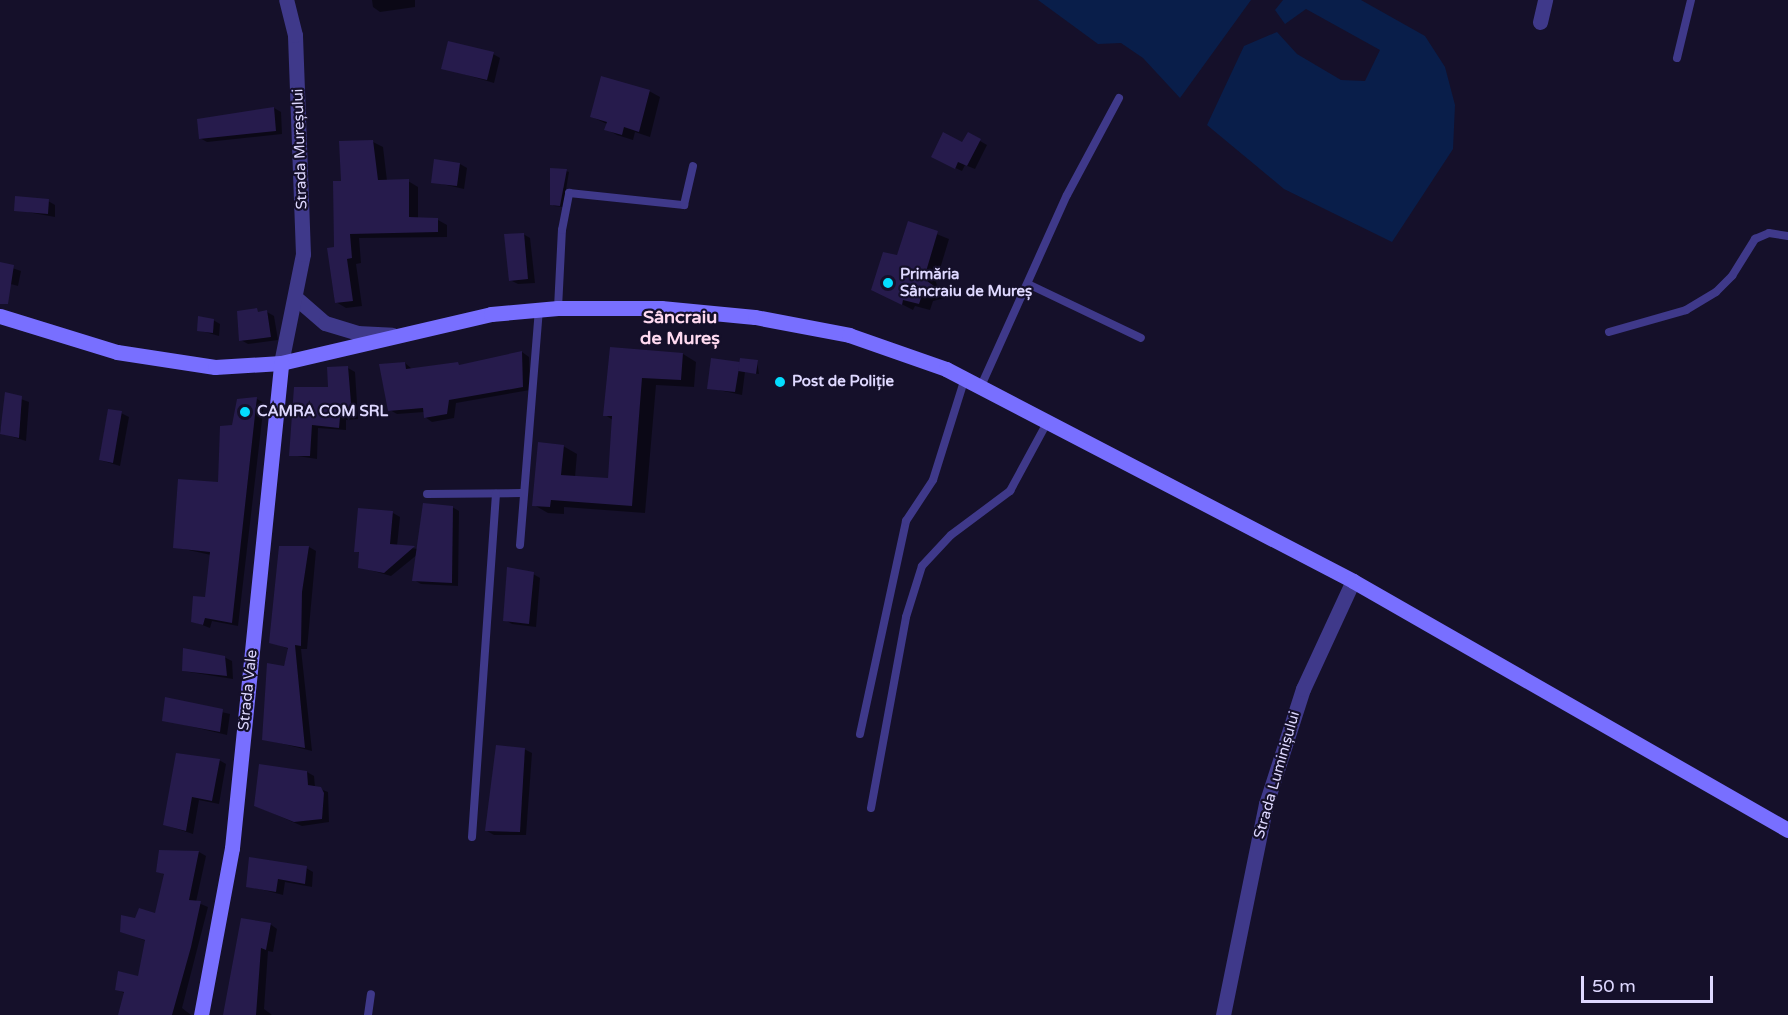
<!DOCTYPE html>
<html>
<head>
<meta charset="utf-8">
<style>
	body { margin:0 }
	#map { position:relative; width:1788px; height:1015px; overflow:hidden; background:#15102a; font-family:"Varela Round",sans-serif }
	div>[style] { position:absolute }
	.water>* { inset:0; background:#091e4a }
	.shadow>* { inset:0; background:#0007 }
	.building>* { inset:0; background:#261b4c }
	.lane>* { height:8px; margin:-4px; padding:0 4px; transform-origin:4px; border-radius:4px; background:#3f398a }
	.street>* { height:15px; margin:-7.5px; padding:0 7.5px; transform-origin:7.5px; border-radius:7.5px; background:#3f398a }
	.secondary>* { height:15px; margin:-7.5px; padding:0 7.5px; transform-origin:7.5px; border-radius:7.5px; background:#786fff }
	.dots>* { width:16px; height:16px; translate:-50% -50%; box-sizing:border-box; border:3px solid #15102a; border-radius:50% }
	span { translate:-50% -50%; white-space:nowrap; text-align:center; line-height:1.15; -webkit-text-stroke:4.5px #15102a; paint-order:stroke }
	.street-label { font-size:15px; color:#ded8ff }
	.poi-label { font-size:15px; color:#ded8ff; font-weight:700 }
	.left { translate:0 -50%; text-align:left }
	.quarter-label { font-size:18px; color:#ffdaf0; font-weight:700 }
	.scale { position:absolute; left:1581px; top:976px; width:132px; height:27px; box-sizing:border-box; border:3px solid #ded8ff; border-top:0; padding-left:8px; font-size:18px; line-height:21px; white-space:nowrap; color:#ded8ff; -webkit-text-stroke:4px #15102a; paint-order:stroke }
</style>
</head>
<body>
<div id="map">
	<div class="water">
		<div style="clip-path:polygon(1038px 0,1251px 0,1180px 98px,1143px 58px,1121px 43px,1098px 44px)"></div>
		<div style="clip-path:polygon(1283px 0,1361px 0,1425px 36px,1445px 67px,1455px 105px,1453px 149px,1392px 242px,1284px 189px,1207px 125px,1244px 46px,1277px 32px,1297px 54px,1341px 80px,1365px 81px,1380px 50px,1306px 9px,1285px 24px,1275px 10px)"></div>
	</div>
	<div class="shadow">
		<div style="clip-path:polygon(372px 0,415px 0,415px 7px,380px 12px,373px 7px)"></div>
		<div style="clip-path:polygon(493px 54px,500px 58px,494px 83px,443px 68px)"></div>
		<div style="clip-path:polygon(649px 91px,660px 97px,650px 137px,635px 132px,633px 140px,617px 135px,606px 129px,607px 124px,592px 117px)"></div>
		<div style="clip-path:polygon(274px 108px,281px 112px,282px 134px,207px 142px,200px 138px)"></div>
		<div style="clip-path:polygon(968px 134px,987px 145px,975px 169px,965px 165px,962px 171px,940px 161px,963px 144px)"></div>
		<div style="clip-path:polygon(373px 142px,383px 147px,387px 181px,408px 181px,418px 187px,418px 219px,438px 220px,447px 225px,447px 237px,359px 238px,361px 263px,356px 264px,362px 306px,346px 308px,336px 302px,336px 248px,342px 182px)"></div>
		<div style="clip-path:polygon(460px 164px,467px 168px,464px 189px,433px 182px)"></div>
		<div style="clip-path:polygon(566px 171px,569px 172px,563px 207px,554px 206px,551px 204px)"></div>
		<div style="clip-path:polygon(48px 201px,55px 205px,55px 217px,16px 210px)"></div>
		<div style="clip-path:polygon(909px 223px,949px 239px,936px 282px,938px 289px,949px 297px,933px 301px,930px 310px,915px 306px,913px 310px,884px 295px)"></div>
		<div style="clip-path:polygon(523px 234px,530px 238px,535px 283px,518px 284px,510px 280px)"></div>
		<div style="clip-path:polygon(0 264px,21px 271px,18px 286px,0 281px)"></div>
		<div style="clip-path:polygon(239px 312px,267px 312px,274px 316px,278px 340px,248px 344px,241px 340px)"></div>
		<div style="clip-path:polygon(213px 320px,220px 324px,219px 336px,198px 330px)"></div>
		<div style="clip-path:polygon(611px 349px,683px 354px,696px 362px,694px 387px,656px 385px,645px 513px,564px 507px,564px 514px,548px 513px,534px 505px,563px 446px,577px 454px,575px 477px,609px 480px,613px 420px,605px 415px)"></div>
		<div style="clip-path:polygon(522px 352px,529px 357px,530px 390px,456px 403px,454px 418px,432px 422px,425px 417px,424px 412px,397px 414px,390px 410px,405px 363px,412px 369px,462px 366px)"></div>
		<div style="clip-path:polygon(757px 361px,759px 374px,745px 372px,742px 395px,709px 388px,739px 363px)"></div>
		<div style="clip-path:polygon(348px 368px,355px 372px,358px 419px,346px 420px,346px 430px,318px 428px,317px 459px,291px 455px,329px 388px)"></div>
		<div style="clip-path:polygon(7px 394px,29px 402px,26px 441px,0 433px)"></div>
		<div style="clip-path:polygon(257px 399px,264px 403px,238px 626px,212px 621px,210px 628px,192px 621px,206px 599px,211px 555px,175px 547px,220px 483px)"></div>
		<div style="clip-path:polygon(121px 413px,129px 417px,120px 466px,100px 460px)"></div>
		<div style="clip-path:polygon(452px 507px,459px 511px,458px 586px,421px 584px,414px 580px,418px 554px,391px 576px,359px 567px,360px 553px,356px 551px,393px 513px,400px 517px,397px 546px,418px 549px)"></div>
		<div style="clip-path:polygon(309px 547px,316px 551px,307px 649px,301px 649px,312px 751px,263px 739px,289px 649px,271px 642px)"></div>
		<div style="clip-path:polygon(533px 574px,540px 578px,536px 627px,512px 624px,505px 620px)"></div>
		<div style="clip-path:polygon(224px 657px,232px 661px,233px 679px,183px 671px)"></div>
		<div style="clip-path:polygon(166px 699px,230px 714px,227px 735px,164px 720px)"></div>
		<div style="clip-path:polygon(524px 749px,532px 753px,526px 835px,494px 835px,487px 831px)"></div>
		<div style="clip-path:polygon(219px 760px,226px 764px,219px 804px,199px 800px,193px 834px,165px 825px)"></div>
		<div style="clip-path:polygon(307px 772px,314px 776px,315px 787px,328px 792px,329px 822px,302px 826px,263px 809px)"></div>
		<div style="clip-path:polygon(160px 851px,199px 852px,206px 856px,196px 902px,208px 907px,182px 1008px,191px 1015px,120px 1015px,124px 993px,117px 989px,139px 978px,146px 941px,121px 931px,136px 920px,156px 915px,165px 875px,158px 871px)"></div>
		<div style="clip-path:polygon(306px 868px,313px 872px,312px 887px,285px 882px,283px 895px,248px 886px)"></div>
		<div style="clip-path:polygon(270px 924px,277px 929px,273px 952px,268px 951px,264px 1009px,272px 1015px,224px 1015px)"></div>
	</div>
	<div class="building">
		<div style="clip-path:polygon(448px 41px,494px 52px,487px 80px,441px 69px)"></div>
		<div style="clip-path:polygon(601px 76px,650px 90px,639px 132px,624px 127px,622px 135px,604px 130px,607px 122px,590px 117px)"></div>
		<div style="clip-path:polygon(274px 107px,276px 131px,199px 139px,197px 119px)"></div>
		<div style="clip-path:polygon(943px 132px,962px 142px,968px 132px,981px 139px,967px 166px,958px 162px,955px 169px,931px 157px)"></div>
		<div style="clip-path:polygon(373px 140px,378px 180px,409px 179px,409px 217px,438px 218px,438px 232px,350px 234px,352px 258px,347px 259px,353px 301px,335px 303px,327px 248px,334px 247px,333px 181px,341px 181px,339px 141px)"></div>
		<div style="clip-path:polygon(434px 159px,460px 163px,457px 186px,431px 183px)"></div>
		<div style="clip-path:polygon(550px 168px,567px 169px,560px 206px,550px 205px)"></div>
		<div style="clip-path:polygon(15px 196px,49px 199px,48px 214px,14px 211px)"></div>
		<div style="clip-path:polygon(908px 221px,938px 231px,925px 275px,927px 281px,941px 291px,922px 295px,919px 304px,903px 300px,902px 305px,871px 290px,883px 252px,897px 255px)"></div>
		<div style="clip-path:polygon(524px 233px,528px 279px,509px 281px,504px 234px)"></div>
		<div style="clip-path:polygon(0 262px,14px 265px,8px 304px,0 304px)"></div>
		<div style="clip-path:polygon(257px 308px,258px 312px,267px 310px,271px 337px,239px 341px,237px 311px)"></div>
		<div style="clip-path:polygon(198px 316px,214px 319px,213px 333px,197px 331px)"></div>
		<div style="clip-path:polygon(610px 347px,683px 353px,681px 380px,642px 378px,632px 506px,551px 500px,550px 507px,532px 506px,538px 442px,564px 445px,561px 475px,608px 478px,612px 416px,603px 416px)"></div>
		<div style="clip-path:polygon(522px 351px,523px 387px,449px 400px,447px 414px,424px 418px,423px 408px,388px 411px,379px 364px,405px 362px,406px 369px,458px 362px,459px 365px)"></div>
		<div style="clip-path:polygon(711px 358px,740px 362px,735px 392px,707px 389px)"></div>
		<div style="clip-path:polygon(740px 358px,758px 360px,756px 374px,738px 371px)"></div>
		<div style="clip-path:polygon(348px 366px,352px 415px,340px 417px,339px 428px,312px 425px,310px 456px,289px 456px,294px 387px,328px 387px,327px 367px)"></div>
		<div style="clip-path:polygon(5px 392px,22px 396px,19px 438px,0 434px)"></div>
		<div style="clip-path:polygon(257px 397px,232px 623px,205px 618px,203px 625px,191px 622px,193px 596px,205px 597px,210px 552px,173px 548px,178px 479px,218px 482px,220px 426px,232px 425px,237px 399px)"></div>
		<div style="clip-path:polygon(108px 409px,122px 411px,113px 463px,99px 460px)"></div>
		<div style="clip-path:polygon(423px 503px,453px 506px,452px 583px,412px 581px)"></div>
		<div style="clip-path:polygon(358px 508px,393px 511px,390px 544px,415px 546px,384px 573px,358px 568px,359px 552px,354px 552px)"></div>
		<div style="clip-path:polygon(279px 546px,309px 546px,302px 592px,301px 646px,295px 645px,305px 748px,262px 740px,267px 663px,284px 666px,288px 648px,269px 643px)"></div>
		<div style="clip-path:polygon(507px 567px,534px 572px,529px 624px,503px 621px)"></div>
		<div style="clip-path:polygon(183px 648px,225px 656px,227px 676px,182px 671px)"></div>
		<div style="clip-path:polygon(165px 697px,223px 709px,220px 732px,162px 721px)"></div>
		<div style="clip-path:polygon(496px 745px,525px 748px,520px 832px,485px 831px)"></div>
		<div style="clip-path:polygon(176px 753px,220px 759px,212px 801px,192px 797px,186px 831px,163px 825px)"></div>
		<div style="clip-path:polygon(259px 764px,307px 771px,308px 785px,321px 787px,324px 793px,322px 819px,294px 822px,254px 806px)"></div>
		<div style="clip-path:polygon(159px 850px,199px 851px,189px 900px,201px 901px,191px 947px,172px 1015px,118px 1015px,124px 992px,115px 990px,118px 971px,138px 976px,145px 940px,120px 932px,121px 915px,135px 918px,139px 908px,155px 913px,164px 874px,156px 872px)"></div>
		<div style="clip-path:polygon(249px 857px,307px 866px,305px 884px,278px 879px,276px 892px,246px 887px)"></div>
		<div style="clip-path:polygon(241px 918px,271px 923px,266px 950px,261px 948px,256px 1015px,223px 1015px)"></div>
	</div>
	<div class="lane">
		<div style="left:1677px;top:58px;width:60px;rotate:-76.4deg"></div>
		<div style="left:1028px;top:284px;width:125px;rotate:25.5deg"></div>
		<div style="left:558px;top:308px;width:78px;rotate:-87.1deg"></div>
		<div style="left:562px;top:230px;width:38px;rotate:-79deg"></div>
		<div style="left:569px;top:193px;width:116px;rotate:6deg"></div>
		<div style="left:684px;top:205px;width:40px;rotate:-77deg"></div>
		<div style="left:1609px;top:332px;width:80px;rotate:-15.9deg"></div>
		<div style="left:1686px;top:310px;width:35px;rotate:-31deg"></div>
		<div style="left:1716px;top:292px;width:23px;rotate:-45deg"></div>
		<div style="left:1732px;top:276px;width:44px;rotate:-58.1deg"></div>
		<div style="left:1755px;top:239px;width:15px;rotate:-23deg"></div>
		<div style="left:1769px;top:233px;width:19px;rotate:9deg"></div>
		<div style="left:981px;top:386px;width:209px;rotate:-65.8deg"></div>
		<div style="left:1067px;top:195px;width:110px;rotate:-61.8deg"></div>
		<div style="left:427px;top:494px;width:94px;rotate:-0.6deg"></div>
		<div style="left:520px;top:545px;width:237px;rotate:-85.4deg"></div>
		<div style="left:860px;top:734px;width:218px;rotate:-77.8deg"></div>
		<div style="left:906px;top:521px;width:49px;rotate:-56.6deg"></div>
		<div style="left:933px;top:480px;width:107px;rotate:-72.6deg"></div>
		<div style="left:871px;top:808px;width:194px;rotate:-79.6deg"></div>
		<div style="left:906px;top:617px;width:53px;rotate:-72.6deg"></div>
		<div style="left:922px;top:566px;width:42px;rotate:-46.9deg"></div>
		<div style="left:951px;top:535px;width:74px;rotate:-36.7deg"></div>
		<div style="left:1010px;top:491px;width:80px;rotate:-61.5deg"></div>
		<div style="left:472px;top:837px;width:344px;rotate:-86deg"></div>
		<div style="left:368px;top:1015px;width:21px;rotate:-82deg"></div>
	</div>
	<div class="street">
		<div style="left:1540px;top:22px;width:23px;rotate:-77deg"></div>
		<div style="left:296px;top:298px;width:38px;rotate:41deg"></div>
		<div style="left:325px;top:323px;width:34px;rotate:17deg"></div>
		<div style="left:357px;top:333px;width:35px;rotate:3deg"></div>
		<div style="left:281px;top:363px;width:111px;rotate:-78.6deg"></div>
		<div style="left:303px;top:254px;width:219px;rotate:-92.1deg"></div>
		<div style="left:295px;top:35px;width:36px;rotate:-104deg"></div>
		<div style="left:1223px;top:1015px;width:215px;rotate:-78.5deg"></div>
		<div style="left:1266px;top:804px;width:121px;rotate:-72.2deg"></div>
		<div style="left:1303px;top:689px;width:119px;rotate:-65.2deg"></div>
	</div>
	<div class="secondary">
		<div style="left:0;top:316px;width:122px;rotate:17.1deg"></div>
		<div style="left:117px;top:352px;width:99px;rotate:8.7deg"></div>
		<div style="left:215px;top:367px;width:66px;rotate:-3.5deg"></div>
		<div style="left:281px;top:363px;width:216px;rotate:-13.1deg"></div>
		<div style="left:491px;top:314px;width:67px;rotate:-5.1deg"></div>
		<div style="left:558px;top:308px;width:103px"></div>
		<div style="left:661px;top:308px;width:94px;rotate:5.5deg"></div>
		<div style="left:755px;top:317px;width:96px;rotate:10.8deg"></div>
		<div style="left:849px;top:335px;width:103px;rotate:19.3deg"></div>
		<div style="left:946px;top:369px;width:459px;rotate:27.5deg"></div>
		<div style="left:1353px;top:581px;width:501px;rotate:29.79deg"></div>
		<div style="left:201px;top:1015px;width:170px;rotate:-79.5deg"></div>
		<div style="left:232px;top:848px;width:487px;rotate:-84.2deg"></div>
	</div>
	<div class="dots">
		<div style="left:888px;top:283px;background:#04ddff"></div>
		<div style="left:780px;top:382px;background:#04ddff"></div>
		<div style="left:245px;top:412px;background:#04ddff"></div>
	</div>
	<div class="street-label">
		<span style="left:300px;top:149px;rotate:-92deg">Strada Mureșului</span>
		<span style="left:248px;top:690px;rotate:-84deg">Strada Vale</span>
		<span style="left:1277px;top:775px;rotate:-74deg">Strada Luminișului</span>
	</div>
	<div class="poi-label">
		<span class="left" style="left:900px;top:283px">Primăria<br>Sâncraiu de Mureș</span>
		<span class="left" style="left:792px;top:382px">Post de Poliție</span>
		<span class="left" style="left:257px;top:412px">CAMRA COM SRL</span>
	</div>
	<div class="quarter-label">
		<span style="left:680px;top:328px">Sâncraiu<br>de Mureș</span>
	</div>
	<div class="scale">50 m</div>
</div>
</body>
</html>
